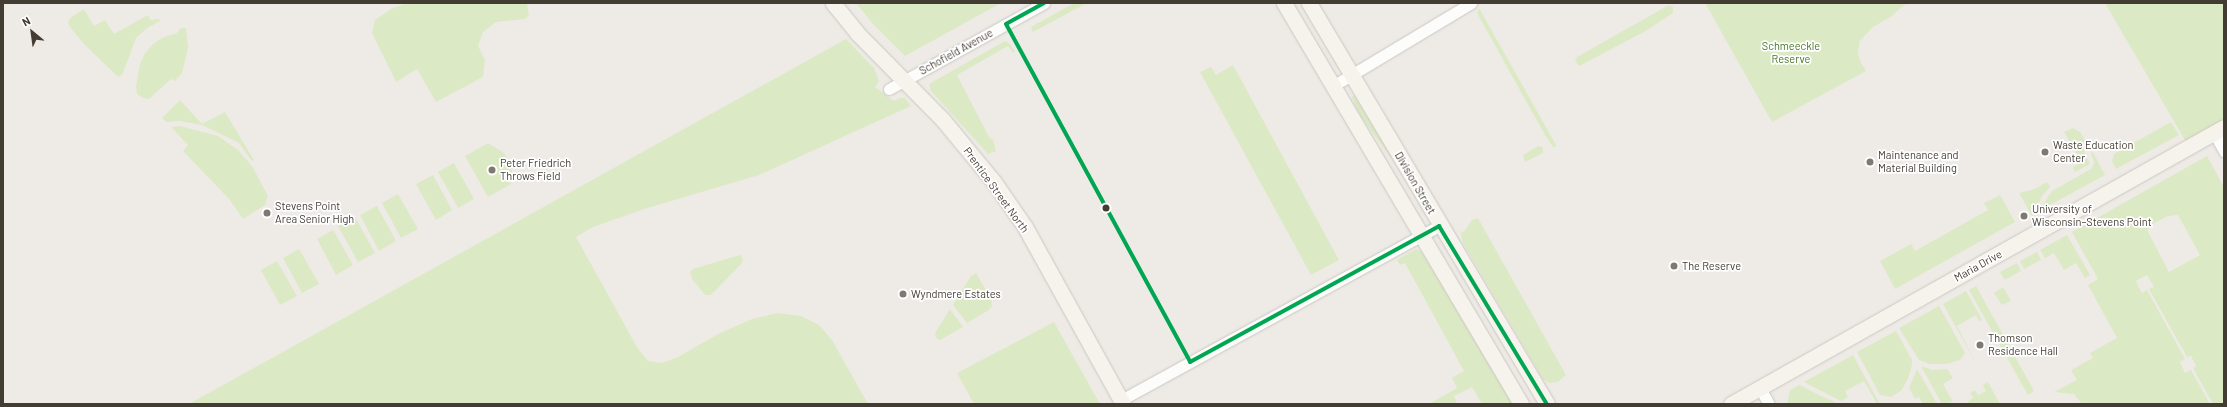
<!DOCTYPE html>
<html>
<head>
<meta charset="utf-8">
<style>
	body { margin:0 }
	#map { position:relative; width:2227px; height:407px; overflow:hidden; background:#eeebe6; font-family:Barlow,sans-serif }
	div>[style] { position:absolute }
	.green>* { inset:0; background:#dce9c5 }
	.roads { filter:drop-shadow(0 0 1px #cac7c2) drop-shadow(0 0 1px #cac7c2) }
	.street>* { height:11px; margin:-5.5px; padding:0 5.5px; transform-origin:5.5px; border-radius:5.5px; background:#fcfcfb }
	.secondary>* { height:15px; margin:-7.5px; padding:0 7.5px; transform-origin:7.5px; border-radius:7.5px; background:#f6f3ec }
	.bus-1>* { height:4px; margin:-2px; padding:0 2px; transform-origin:2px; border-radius:2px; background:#00a651 }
	.dots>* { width:11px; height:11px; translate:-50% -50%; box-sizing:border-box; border:2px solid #fff; border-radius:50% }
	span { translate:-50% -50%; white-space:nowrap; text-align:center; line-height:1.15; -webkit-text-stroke:3.5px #fff; paint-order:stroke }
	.park-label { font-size:11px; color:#477426 }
	.street-label { font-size:11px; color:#433c33 }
	.poi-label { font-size:11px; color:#433c33 }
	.left { translate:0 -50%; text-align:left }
	.frame { position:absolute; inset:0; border:4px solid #433c33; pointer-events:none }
	.north { position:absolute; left:12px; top:12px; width:40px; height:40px; -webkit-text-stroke:3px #fff; paint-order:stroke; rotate:331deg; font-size:11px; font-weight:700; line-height:16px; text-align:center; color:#433c33 }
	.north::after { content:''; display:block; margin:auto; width:14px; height:18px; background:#433c33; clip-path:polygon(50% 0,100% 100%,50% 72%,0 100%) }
</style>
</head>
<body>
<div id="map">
	<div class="green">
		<div style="clip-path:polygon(407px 3px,527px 3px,529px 15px,525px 19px,496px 22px,483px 32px,478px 46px,485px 60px,483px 77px,436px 102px,417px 69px,396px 82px,372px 33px,375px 20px,391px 9px)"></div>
		<div style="clip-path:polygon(856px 3px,1001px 3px,905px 56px,873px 24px)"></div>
		<div style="clip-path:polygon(1074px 3px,1087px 3px,1033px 32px,1031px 27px)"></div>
		<div style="clip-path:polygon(1705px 3px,1911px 3px,1904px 5px,1892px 16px,1873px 27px,1860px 41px,1858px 52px,1860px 61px,1866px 71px,1772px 122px)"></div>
		<div style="clip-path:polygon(2105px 3px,2224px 3px,2224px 127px,2189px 147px)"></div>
		<div style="clip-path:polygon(1669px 5px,1673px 7px,1673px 13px,1644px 32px,1579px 66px,1575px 61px,1577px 57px)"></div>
		<div style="clip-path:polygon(1479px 8px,1556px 145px,1555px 147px,1553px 147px,1545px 135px,1477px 13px)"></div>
		<div style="clip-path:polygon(84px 9px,94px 26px,105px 20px,114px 34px,148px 15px,150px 20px,159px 19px,160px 21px,147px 28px,136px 38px,123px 73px,120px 77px,117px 76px,84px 44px,70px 27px,68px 23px,70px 18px)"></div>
		<div style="clip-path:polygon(181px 28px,186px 28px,188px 48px,182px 73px,175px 81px,171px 79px,149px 99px,143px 98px,137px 94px,136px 86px,140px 64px,145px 53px,153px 44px,162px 38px,177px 33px)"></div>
		<div style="clip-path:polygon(846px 39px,874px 68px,879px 81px,875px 87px,894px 101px,900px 98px,905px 98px,911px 106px,759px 175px,644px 209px,593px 227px,576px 237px,638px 349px,648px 361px,662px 363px,678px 357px,718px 334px,752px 319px,778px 313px,801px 316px,819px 325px,832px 340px,868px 404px,189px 404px)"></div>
		<div style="clip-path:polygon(1005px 41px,1010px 44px,1015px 52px,1013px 53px,1008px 46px,957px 75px,989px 137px,993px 140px,996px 151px,988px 154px,931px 91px,929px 84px)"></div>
		<div style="clip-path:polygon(1233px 65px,1339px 260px,1311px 275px,1200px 72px,1211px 67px,1216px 75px)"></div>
		<div style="clip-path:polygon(1354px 95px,1393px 158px,1392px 159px,1361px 117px,1355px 105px,1352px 97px)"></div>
		<div style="clip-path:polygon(180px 100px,202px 124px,225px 112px,254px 160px,252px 161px,239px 143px,202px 125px,179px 121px,166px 122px,162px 118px)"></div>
		<div style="clip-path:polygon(2171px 122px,2179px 135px,2116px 169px,2112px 161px,2114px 154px)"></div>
		<div style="clip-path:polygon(180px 126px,218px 136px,238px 150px,252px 166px,268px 196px,265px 205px,243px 219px,230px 200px,183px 151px,188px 145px,171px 127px)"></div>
		<div style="clip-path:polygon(2073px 128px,2080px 132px,2088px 145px,2088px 148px,2084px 151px,2090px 164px,2075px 172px,2073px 167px,2082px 162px,2064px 132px)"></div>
		<div style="clip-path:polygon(488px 143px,504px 153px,510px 164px,513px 175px,511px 184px,488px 197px,465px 156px)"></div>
		<div style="clip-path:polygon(1538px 146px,1543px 147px,1543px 153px,1525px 162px,1523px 155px)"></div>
		<div style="clip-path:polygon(2093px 152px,2105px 175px,2039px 211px,2052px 191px,2091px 169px,2094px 162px,2091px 153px)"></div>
		<div style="clip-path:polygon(evenodd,2207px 156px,2224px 187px,2224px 404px,2213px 404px,2193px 368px,2196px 366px,2191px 356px,2187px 357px,2149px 289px,2154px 287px,2147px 275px,2136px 281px,2138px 286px,2142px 293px,2147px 290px,2185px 359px,2180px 362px,2185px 373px,2191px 370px,2210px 404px,2082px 404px,2074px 394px,2054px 392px,2077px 380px,2071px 370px,2093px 358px,2090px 353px,2117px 338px,2088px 285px,2098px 279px,2072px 232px,2207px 156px,2178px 215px,2200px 255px,2169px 272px,2147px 230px,2154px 223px,2168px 216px,2178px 215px)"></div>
		<div style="clip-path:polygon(454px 163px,474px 199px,458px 208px,438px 172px)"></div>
		<div style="clip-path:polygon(433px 175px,452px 210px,436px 220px,416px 184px)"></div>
		<div style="clip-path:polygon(2047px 182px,2050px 187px,2043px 195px,2032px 216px,2019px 193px,2035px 189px)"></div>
		<div style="clip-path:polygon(398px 194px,418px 229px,401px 238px,382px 203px)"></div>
		<div style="clip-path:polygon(2000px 195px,2015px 222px,1895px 289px,1880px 261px,1911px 244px,1915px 251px,1988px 210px,1984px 203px)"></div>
		<div style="clip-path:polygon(377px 206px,396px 241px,379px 251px,360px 215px)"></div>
		<div style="clip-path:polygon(355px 217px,375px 253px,358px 262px,338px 226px)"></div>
		<div style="clip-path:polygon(1478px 218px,1566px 375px,1558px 382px,1549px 383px,1543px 379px,1463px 243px,1460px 230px,1463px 233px,1472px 220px)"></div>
		<div style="clip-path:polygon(333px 230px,353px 265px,336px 275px,317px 239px)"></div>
		<div style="clip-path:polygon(2067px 235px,2090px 275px,2085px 278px,2076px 263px,2064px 270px,2054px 253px,2045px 258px,2040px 250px)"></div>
		<div style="clip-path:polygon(299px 249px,319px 284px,302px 293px,283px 258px)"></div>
		<div style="clip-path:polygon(1416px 249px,1422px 252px,1513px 404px,1482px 404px,1472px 387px,1454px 396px,1457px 402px,1453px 404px,1429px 404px,1457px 388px,1452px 378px,1464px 371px,1405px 263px,1400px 265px,1397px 260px)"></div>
		<div style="clip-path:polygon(2037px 252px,2041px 260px,2024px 269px,2020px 261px)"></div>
		<div style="clip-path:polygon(740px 255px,743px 259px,742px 263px,715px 291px,710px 295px,705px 295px,692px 279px,690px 272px,693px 269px)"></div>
		<div style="clip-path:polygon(277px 261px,297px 296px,280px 305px,261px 270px)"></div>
		<div style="clip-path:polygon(2017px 263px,2021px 271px,2005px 280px,2000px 272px)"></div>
		<div style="clip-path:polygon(976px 273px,991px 299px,992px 306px,989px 310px,967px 323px,953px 305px,971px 276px)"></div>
		<div style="clip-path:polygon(1976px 286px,2034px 391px,2028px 395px,1969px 290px)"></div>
		<div style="clip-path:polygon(2003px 287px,2011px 301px,2002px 305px,1994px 293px)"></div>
		<div style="clip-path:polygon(1966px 291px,1982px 320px,1979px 321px,1976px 315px,1957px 326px,1977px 365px,1943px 304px)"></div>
		<div style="clip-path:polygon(1939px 306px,1965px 353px,1960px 360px,1947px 364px,1930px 364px,1919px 360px,1899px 328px)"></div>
		<div style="clip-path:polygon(950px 309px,963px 327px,940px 340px,937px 339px,935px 333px)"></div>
		<div style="clip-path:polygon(1054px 322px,1100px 404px,974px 404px,957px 373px)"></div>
		<div style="clip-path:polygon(1896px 331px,1912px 360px,1912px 365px,1909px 376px,1902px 390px,1891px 397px,1880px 395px,1857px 352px)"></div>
		<div style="clip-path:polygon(1853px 355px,1865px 377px,1880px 404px,1877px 404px,1864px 381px,1845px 391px,1848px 397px,1841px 401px,1804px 382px)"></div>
		<div style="clip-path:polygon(1921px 366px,1933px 370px,1947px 369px,1953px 378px,1943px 384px,1953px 402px,1942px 404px)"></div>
		<div style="clip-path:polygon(1917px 369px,1937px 404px,1923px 404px,1919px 397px,1915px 399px,1909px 388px)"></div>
		<div style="clip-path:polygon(1988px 382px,2000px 404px,1965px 404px,1973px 398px,1970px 393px,1975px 390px,1978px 395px,1986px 391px,1983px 385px)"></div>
		<div style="clip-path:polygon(1800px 385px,1821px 396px,1839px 404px,1787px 404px,1790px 390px)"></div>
	</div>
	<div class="roads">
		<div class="street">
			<div style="left:1333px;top:86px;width:161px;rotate:-31deg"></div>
			<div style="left:889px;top:89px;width:177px;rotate:-29deg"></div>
			<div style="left:2214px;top:133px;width:21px;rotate:61deg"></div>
			<div style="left:1760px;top:388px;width:18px;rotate:61deg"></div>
			<div style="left:1121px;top:400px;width:362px;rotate:-28.7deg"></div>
		</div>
		<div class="secondary">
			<div style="left:833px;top:3px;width:38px;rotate:51deg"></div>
			<div style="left:857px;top:33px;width:122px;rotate:45.3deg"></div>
			<div style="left:943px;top:120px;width:80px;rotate:50.6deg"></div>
			<div style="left:994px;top:182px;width:55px;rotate:55.4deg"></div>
			<div style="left:1025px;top:227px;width:202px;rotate:61deg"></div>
			<div style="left:1284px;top:3px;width:466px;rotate:59.4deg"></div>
			<div style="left:1309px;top:3px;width:466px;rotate:59.3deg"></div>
			<div style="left:1731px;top:404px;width:565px;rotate:-29.33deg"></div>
		</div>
	</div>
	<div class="bus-1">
		<div style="left:1044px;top:3px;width:43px;rotate:151.1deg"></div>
		<div style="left:1006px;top:24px;width:385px;rotate:61.4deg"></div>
		<div style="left:1190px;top:362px;width:284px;rotate:-28.6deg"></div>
		<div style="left:1439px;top:226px;width:208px;rotate:58.8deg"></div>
	</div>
	<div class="dots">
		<div style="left:2045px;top:152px;background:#7f7972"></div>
		<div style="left:1870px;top:162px;background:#7f7972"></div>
		<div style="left:492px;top:170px;background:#7f7972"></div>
		<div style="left:1106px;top:208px;background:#433c33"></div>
		<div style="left:267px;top:213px;background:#7f7972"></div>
		<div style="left:2024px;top:216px;background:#7f7972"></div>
		<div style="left:1674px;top:266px;background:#7f7972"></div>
		<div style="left:903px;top:294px;background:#7f7972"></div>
		<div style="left:1980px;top:345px;background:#7f7972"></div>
	</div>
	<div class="park-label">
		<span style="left:1791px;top:53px">Schmeeckle<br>Reserve</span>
	</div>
	<div class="street-label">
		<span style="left:956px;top:52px;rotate:-29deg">Schofield Avenue</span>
		<span style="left:1415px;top:183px;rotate:60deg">Division Street</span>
		<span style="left:996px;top:190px;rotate:54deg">Prentice Street North</span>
		<span style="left:1978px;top:266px;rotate:-29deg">Maria Drive</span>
	</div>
	<div class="poi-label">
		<span class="left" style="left:2053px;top:152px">Waste Education<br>Center</span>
		<span class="left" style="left:1878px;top:162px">Maintenance and<br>Material Building</span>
		<span class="left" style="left:500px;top:170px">Peter Friedrich<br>Throws Field</span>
		<span class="left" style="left:275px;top:213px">Stevens Point<br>Area Senior High</span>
		<span class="left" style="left:2032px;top:216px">University of<br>Wisconsin–Stevens Point</span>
		<span class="left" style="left:1682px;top:266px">The Reserve</span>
		<span class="left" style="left:911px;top:294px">Wyndmere Estates</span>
		<span class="left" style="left:1988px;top:345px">Thomson<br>Residence Hall</span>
	</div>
	<div class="frame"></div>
	<div class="north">N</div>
</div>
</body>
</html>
